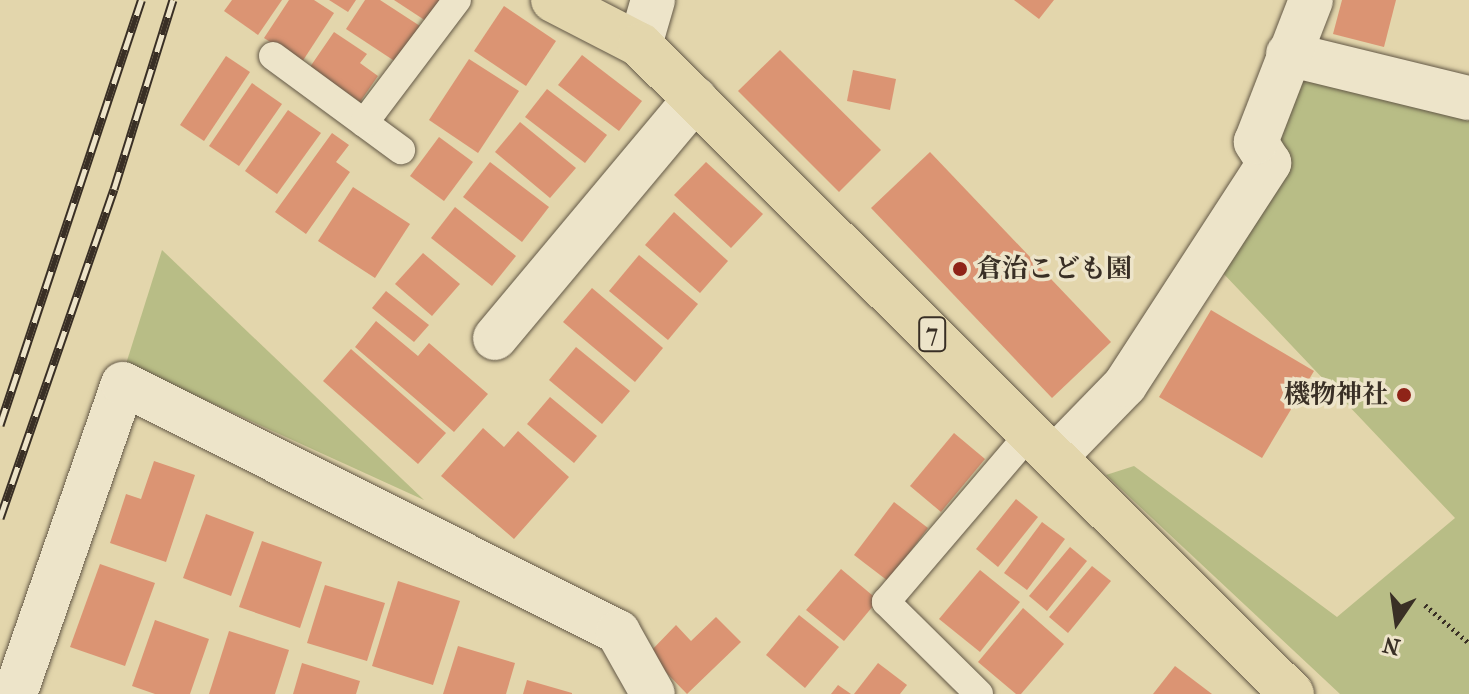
<!DOCTYPE html>
<html>
<head>
<meta charset="utf-8">
<style>
	body { margin:0 }
	#map { position:relative; width:1469px; height:694px; overflow:hidden; background:#e3d6ac; font-family:"IM FELL French Canon","Noto Serif JP",serif }
	div>[style] { position:absolute }
	.green>* { inset:0; background:#b8bd86 }
	.building>* { inset:0; background:#db9473 }
	.path>* { height:5px; margin-top:-2.5px; transform-origin:0; background:repeating-linear-gradient(90deg,#392f25 0 2px,transparent 0 6px) }
	.roads { filter:drop-shadow(0 0 2px #645947) drop-shadow(0 0 2px #645947) }
	.lane>* { height:28px; margin:-14px; padding:0 14px; transform-origin:14px; border-radius:14px; background:#ede4c9 }
	.street>* { height:44px; margin:-22px; padding:0 22px; transform-origin:22px; border-radius:22px; background:#ede4c9 }
	.primary>* { height:44px; margin:-22px; padding:0 22px; transform-origin:22px; border-radius:22px; background:#e3d6ac }
	.rail>* { height:9px; margin-top:-4.5px; transform-origin:0; background:repeating-linear-gradient(90deg,#ede4c9 0 18px,#392f25 0 36px); box-sizing:border-box; border-block:2px solid #392f25 }
	.dots>* { width:22px; height:22px; translate:-50% -50%; box-sizing:border-box; border:4px solid #ede4c9; border-radius:50% }
	span { translate:-50% -50%; white-space:nowrap; text-align:center; line-height:1.15; -webkit-text-stroke:7px #ede4c9; paint-order:stroke }
	.shield-label span { padding:2px 6px; background:#ede4c9; border:2px solid; border-radius:6px; -webkit-text-stroke-width:0 }
	.shield-label { font-size:24px; color:#392f25; font-weight:700 }
	.poi-label { font-size:26px; color:#392f25; font-weight:700 }
	.left { translate:0 -50%; text-align:left }
	.right { translate:-100% -50%; text-align:right }
	.north { position:absolute; left:1357px; top:582px; width:80px; height:80px; -webkit-text-stroke:6px #ede4c9; paint-order:stroke; rotate:193deg; font-size:22px; font-weight:700; line-height:32px; text-align:center; color:#392f25 }
	.north::after { content:''; display:block; margin:auto; width:28px; height:36px; background:#392f25; clip-path:polygon(50% 0,100% 100%,50% 72%,0 100%) }
</style>
</head>
<body>
<div id="map">
	<div class="green">
		<div style="clip-path:polygon(1302px 76px,1469px 114px,1469px 694px,1340px 694px,1106px 475px,1134px 466px,1337px 617px,1455px 518px,1221px 271px,1274px 130px)"></div>
		<div style="clip-path:polygon(162px 250px,424px 500px,126px 364px)"></div>
	</div>
	<div class="building">
		<div style="clip-path:polygon(232px 0,282px 0,258px 35px,224px 11px)"></div>
		<div style="clip-path:polygon(289px 0,314px 0,334px 13px,302px 62px,264px 38px)"></div>
		<div style="clip-path:polygon(329px 0,356px 0,348px 12px)"></div>
		<div style="clip-path:polygon(365px 0,380px 0,420px 26px,396px 62px,346px 29px)"></div>
		<div style="clip-path:polygon(394px 0,440px 0,426px 21px)"></div>
		<div style="clip-path:polygon(1014px 0,1054px 0,1039px 19px)"></div>
		<div style="clip-path:polygon(1342px 0,1396px 0,1384px 47px,1333px 34px)"></div>
		<div style="clip-path:polygon(504px 6px,556px 41px,526px 86px,474px 51px)"></div>
		<div style="clip-path:polygon(334px 32px,367px 54px,360px 63px,378px 76px,360px 102px,310px 67px)"></div>
		<div style="clip-path:polygon(780px 50px,881px 150px,839px 192px,738px 91px)"></div>
		<div style="clip-path:polygon(582px 55px,642px 101px,619px 131px,558px 85px)"></div>
		<div style="clip-path:polygon(226px 56px,250px 72px,204px 141px,180px 125px)"></div>
		<div style="clip-path:polygon(469px 59px,519px 91px,478px 153px,429px 120px)"></div>
		<div style="clip-path:polygon(853px 70px,896px 79px,890px 110px,847px 101px)"></div>
		<div style="clip-path:polygon(252px 83px,282px 104px,239px 166px,209px 146px)"></div>
		<div style="clip-path:polygon(547px 89px,607px 135px,585px 163px,525px 117px)"></div>
		<div style="clip-path:polygon(288px 110px,321px 133px,277px 194px,245px 171px)"></div>
		<div style="clip-path:polygon(520px 122px,576px 168px,550px 198px,495px 152px)"></div>
		<div style="clip-path:polygon(332px 133px,349px 145px,336px 162px,350px 172px,306px 234px,275px 212px)"></div>
		<div style="clip-path:polygon(439px 137px,473px 162px,444px 201px,410px 176px)"></div>
		<div style="clip-path:polygon(930px 152px,1111px 342px,1052px 398px,871px 208px)"></div>
		<div style="clip-path:polygon(490px 162px,549px 207px,522px 242px,463px 197px)"></div>
		<div style="clip-path:polygon(706px 162px,763px 214px,731px 248px,674px 195px)"></div>
		<div style="clip-path:polygon(353px 187px,410px 224px,375px 278px,318px 241px)"></div>
		<div style="clip-path:polygon(455px 207px,516px 256px,492px 286px,431px 238px)"></div>
		<div style="clip-path:polygon(674px 212px,728px 261px,700px 293px,645px 245px)"></div>
		<div style="clip-path:polygon(423px 253px,460px 284px,432px 316px,395px 284px)"></div>
		<div style="clip-path:polygon(639px 255px,698px 304px,668px 340px,609px 291px)"></div>
		<div style="clip-path:polygon(592px 288px,663px 348px,635px 382px,563px 322px)"></div>
		<div style="clip-path:polygon(386px 291px,429px 325px,414px 342px,372px 308px)"></div>
		<div style="clip-path:polygon(1211px 310px,1314px 371px,1262px 458px,1159px 397px)"></div>
		<div style="clip-path:polygon(376px 321px,418px 356px,429px 343px,488px 394px,454px 432px,355px 347px)"></div>
		<div style="clip-path:polygon(576px 347px,630px 391px,602px 424px,549px 380px)"></div>
		<div style="clip-path:polygon(351px 349px,446px 433px,418px 464px,323px 381px)"></div>
		<div style="clip-path:polygon(550px 397px,597px 436px,574px 463px,527px 424px)"></div>
		<div style="clip-path:polygon(483px 428px,504px 447px,518px 431px,569px 477px,514px 539px,441px 476px)"></div>
		<div style="clip-path:polygon(954px 433px,985px 459px,941px 512px,910px 486px)"></div>
		<div style="clip-path:polygon(154px 461px,195px 475px,166px 562px,110px 543px,126px 494px,141px 499px)"></div>
		<div style="clip-path:polygon(1016px 499px,1038px 517px,998px 567px,976px 549px)"></div>
		<div style="clip-path:polygon(894px 502px,928px 528px,888px 581px,854px 555px)"></div>
		<div style="clip-path:polygon(206px 514px,254px 532px,231px 596px,183px 578px)"></div>
		<div style="clip-path:polygon(1042px 522px,1065px 539px,1027px 590px,1004px 573px)"></div>
		<div style="clip-path:polygon(262px 541px,322px 562px,300px 628px,239px 607px)"></div>
		<div style="clip-path:polygon(1070px 547px,1087px 561px,1047px 611px,1029px 596px)"></div>
		<div style="clip-path:polygon(100px 564px,155px 583px,125px 666px,70px 647px)"></div>
		<div style="clip-path:polygon(1092px 566px,1111px 581px,1068px 633px,1049px 617px)"></div>
		<div style="clip-path:polygon(841px 569px,878px 600px,844px 641px,806px 610px)"></div>
		<div style="clip-path:polygon(980px 570px,1020px 602px,980px 652px,939px 619px)"></div>
		<div style="clip-path:polygon(398px 581px,460px 601px,433px 685px,372px 666px)"></div>
		<div style="clip-path:polygon(325px 585px,385px 603px,367px 661px,307px 643px)"></div>
		<div style="clip-path:polygon(1023px 608px,1064px 644px,1021px 694px,1016px 694px,978px 662px)"></div>
		<div style="clip-path:polygon(799px 615px,839px 647px,805px 688px,766px 655px)"></div>
		<div style="clip-path:polygon(716px 617px,741px 642px,687px 694px,648px 654px,676px 625px,691px 641px)"></div>
		<div style="clip-path:polygon(155px 620px,209px 639px,190px 694px,155px 694px,132px 686px)"></div>
		<div style="clip-path:polygon(229px 631px,289px 650px,275px 694px,209px 694px)"></div>
		<div style="clip-path:polygon(458px 646px,515px 663px,506px 694px,443px 694px)"></div>
		<div style="clip-path:polygon(302px 663px,360px 681px,356px 694px,293px 694px)"></div>
		<div style="clip-path:polygon(878px 663px,907px 685px,900px 694px,854px 694px)"></div>
		<div style="clip-path:polygon(1175px 666px,1212px 694px,1153px 694px)"></div>
		<div style="clip-path:polygon(527px 680px,572px 693px,572px 694px,523px 694px)"></div>
		<div style="clip-path:polygon(838px 685px,851px 694px,831px 694px)"></div>
	</div>
	<div class="path">
		<div style="left:1425px;top:605px;width:58px;rotate:40.8deg"></div>
	</div>
	<div class="roads">
		<div class="lane">
			<div style="left:273px;top:56px;width:159px;rotate:36.3deg"></div>
			<div style="left:364px;top:123px;width:154px;rotate:-52.9deg"></div>
			<div style="left:979px;top:694px;width:131px;rotate:-135.3deg"></div>
			<div style="left:886px;top:602px;width:223px;rotate:-49.5deg"></div>
		</div>
		<div class="street">
			<div style="left:640px;top:45px;width:47px;rotate:-73.9deg"></div>
			<div style="left:1288px;top:54px;width:186px;rotate:13.7deg"></div>
			<div style="left:495px;top:338px;width:312px;rotate:-50.1deg"></div>
			<div style="left:1056px;top:456px;width:99px;rotate:-45.8deg"></div>
			<div style="left:1125px;top:385px;width:265px;rotate:-57deg"></div>
			<div style="left:1269px;top:163px;width:25px;rotate:-122deg"></div>
			<div style="left:1256px;top:142px;width:152px;rotate:-68.8deg"></div>
			<div style="left:15px;top:694px;width:328px;rotate:-70.8deg"></div>
			<div style="left:123px;top:384px;width:554px;rotate:26.61deg"></div>
			<div style="left:618px;top:632px;width:71px;rotate:60.6deg"></div>
		</div>
		<div class="primary">
			<div style="left:553px;top:0;width:98px;rotate:27.3deg"></div>
			<div style="left:640px;top:45px;width:920px;rotate:44.87deg"></div>
		</div>
	</div>
	<div class="rail">
		<div style="left:0;top:425px;width:448px;rotate:-71.6deg"></div>
		<div style="left:0;top:518px;width:348px;rotate:-70.9deg"></div>
		<div style="left:114px;top:189px;width:198px;rotate:-72.7deg"></div>
	</div>
	<div class="dots">
		<div style="left:960px;top:269px;background:#8f2418"></div>
		<div style="left:1404px;top:395px;background:#8f2418"></div>
	</div>
	<div class="shield-label">
		<span style="left:932px;top:334px">7</span>
	</div>
	<div class="poi-label">
		<span class="left" style="left:976px;top:269px">倉治こども園</span>
		<span class="right" style="left:1388px;top:395px">機物神社</span>
	</div>
	<div class="north">N</div>
</div>
</body>
</html>
